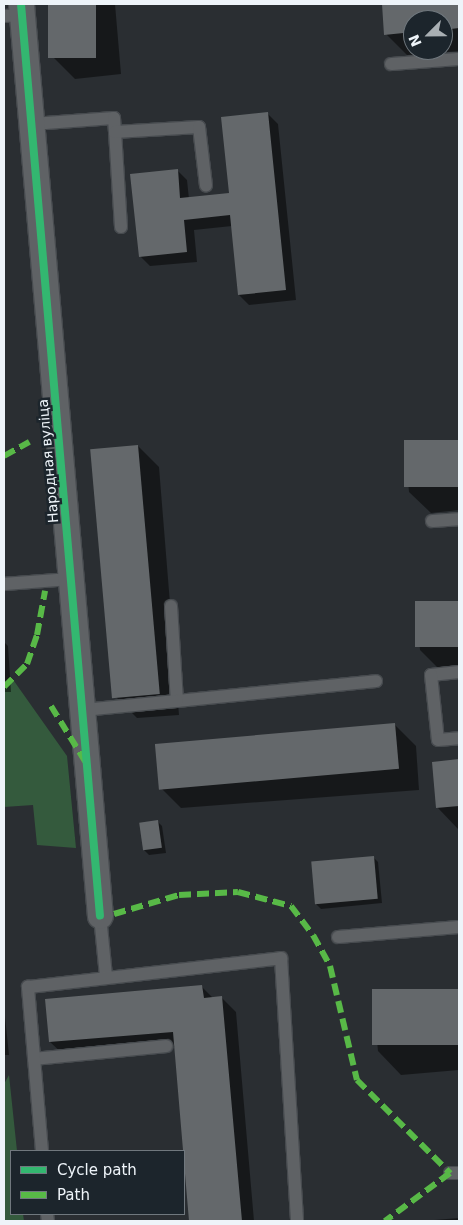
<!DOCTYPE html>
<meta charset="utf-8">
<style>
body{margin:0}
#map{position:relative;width:463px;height:1225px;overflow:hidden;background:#2a2e32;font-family:"DejaVu Sans",sans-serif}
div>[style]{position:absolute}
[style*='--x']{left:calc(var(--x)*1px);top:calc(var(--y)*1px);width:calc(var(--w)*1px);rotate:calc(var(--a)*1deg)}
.green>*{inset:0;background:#345a3d}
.shadow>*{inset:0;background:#0007}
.building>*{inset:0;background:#64686b;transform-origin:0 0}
.roads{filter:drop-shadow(1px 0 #474b4f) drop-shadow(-1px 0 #474b4f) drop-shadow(0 1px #474b4f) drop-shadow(0 -1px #474b4f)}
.lane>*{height:12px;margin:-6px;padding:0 6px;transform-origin:6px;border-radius:6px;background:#5f6265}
.street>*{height:25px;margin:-12.5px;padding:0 12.5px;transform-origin:12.5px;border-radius:12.5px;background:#5f6265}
.quiet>*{height:6px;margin-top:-3px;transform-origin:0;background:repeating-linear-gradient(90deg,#58b947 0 12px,transparent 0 18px)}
.cycleway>*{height:8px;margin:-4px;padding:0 4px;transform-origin:4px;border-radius:4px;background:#33b770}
span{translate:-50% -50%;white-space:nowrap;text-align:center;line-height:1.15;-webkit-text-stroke:5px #1c252c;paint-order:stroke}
.street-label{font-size:14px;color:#eef4f9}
.frame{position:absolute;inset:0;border:5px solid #eef4f9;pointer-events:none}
.legend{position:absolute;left:10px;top:1150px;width:175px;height:65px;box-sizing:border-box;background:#1c252c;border:1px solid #70787e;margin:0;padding:6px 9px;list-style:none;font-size:15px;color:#eef4f9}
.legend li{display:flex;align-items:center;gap:10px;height:25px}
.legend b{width:25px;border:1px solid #70787e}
.north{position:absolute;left:403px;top:10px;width:50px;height:50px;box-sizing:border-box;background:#1c252c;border:1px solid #70787e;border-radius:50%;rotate:247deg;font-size:14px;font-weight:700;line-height:20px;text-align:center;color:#eef4f9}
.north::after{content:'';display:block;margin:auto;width:18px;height:22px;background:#a9afb3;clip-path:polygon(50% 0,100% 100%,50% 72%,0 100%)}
</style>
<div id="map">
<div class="green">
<i style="clip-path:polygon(14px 681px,67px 756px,76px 848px,37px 845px,33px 805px,4px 807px,4px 682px)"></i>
<i style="clip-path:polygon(9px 1075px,17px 1151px,11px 1151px,11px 1214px,23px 1214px,24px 1221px,4px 1221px,4px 1084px)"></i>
</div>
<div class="shadow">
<i style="clip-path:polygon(49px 4px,115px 4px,121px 74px,75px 79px,54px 58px)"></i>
<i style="clip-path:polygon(evenodd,383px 4px,459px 4px,459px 51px,407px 55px,386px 34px,383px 4px,413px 20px,443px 20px,443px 50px,413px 50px,413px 20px)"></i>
<i style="clip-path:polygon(268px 114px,278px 124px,296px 300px,249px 305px,239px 295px,232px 226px,194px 230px,197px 262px,150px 266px,140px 256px,177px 170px,187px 180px,189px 199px,230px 194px)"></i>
<i style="clip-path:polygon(459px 441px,459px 510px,431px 513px,409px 492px,405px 446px)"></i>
<i style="clip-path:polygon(138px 446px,159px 467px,179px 715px,137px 718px,116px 697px)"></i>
<i style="clip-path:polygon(459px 603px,459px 670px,442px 672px,420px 650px,416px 607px)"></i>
<i style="clip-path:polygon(4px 642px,8px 646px,11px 692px,4px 692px)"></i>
<i style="clip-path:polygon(394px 724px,416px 746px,419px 790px,181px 808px,160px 787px)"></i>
<i style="clip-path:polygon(459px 761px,459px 829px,458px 829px,437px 807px,433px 763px)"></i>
<i style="clip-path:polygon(157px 821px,162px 826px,166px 853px,149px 855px,144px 850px)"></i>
<i style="clip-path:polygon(373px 857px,378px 862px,382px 903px,321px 909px,316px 904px)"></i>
<i style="clip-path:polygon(202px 987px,213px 998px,222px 998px,236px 1012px,254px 1221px,190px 1221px,175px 1047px,65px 1056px,50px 1042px)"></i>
<i style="clip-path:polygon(459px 991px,459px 1070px,401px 1075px,378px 1051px,373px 998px)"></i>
<i style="clip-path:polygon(4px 1007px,9px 1055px,4px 1055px)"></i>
<i style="clip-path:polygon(459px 1218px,459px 1221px,422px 1221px)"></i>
</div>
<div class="building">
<i style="left:48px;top:4px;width:48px;height:54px"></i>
<i style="clip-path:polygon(382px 4px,459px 4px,459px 28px,443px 30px,443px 20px,413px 20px,413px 32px,384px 35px)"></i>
<i style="clip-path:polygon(268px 112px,286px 290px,238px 295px,230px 215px,184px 220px,187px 252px,139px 257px,130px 174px,178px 169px,180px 198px,229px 193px,221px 117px)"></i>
<i style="left:459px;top:440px;width:47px;height:55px;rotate:90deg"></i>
<i style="left:138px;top:445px;width:250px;height:48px;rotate:85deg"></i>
<i style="left:459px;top:601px;width:46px;height:44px;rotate:90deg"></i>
<i style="left:395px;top:723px;width:46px;height:241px;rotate:85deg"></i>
<i style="clip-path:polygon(459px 759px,459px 806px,436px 808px,432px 762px)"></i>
<i style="left:158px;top:820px;width:28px;height:19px;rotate:82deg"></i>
<i style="left:374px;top:856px;width:43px;height:63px;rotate:85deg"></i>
<i style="clip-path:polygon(202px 985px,204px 998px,222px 996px,242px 1221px,189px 1221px,173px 1032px,49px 1042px,45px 999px)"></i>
<i style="left:459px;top:989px;width:56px;height:87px;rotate:90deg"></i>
</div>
<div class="roads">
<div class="lane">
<i style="--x:4;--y:16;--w:18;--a:-3"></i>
<i style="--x:391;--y:64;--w:68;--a:-4.2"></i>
<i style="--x:32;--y:124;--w:82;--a:-4.2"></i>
<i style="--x:114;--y:118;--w:14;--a:86"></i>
<i style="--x:121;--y:227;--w:95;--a:-93.6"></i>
<i style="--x:115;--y:132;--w:84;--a:-3.4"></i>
<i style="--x:199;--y:127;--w:59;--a:83.2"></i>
<i style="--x:432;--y:521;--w:27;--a:-4"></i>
<i style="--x:4;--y:584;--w:67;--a:-4.3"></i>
<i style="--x:171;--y:606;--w:95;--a:86.4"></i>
<i style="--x:177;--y:701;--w:200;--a:-5.7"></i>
<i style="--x:459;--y:672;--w:28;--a:174"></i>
<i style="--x:431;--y:675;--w:65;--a:83.9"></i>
<i style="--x:438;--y:740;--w:21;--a:-5"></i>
<i style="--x:83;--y:710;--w:94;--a:-5.5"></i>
<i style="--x:100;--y:916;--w:60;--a:84.3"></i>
<i style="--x:338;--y:937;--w:121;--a:-4.7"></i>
<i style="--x:34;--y:1059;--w:133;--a:-5.6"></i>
<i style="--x:42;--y:1151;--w:165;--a:-94.9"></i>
<i style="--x:28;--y:987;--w:255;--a:-6.5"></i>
<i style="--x:281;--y:958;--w:263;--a:86.5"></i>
<i style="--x:450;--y:1173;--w:9;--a:0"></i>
<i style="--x:47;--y:1214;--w:7;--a:82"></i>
</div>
<div class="street">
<i style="--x:21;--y:4;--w:915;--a:85.05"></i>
</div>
</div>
<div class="quiet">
<i style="--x:4;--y:456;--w:29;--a:-29"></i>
<i style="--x:4;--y:687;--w:33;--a:-45"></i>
<i style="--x:27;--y:664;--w:31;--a:-71"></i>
<i style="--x:37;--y:635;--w:45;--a:-79.7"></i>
<i style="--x:51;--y:706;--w:65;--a:58.3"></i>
<i style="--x:114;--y:914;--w:68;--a:-16.3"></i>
<i style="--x:179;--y:895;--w:59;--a:-2.9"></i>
<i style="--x:238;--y:892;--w:55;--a:14.8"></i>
<i style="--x:291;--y:906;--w:36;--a:53"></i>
<i style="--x:313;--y:935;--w:35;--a:61"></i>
<i style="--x:330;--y:966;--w:117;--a:76.7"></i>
<i style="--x:357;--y:1080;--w:132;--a:45"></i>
<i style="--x:450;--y:1173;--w:81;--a:143.6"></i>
</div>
<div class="cycleway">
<i style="--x:21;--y:4;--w:915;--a:85.05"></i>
</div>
<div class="street-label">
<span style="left:48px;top:461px;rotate:-95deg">Народная вуліца</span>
</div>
<div class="frame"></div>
<ul class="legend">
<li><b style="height:6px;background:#33b770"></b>Cycle path</li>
<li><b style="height:6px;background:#58b947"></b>Path</li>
</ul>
<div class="north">N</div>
</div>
